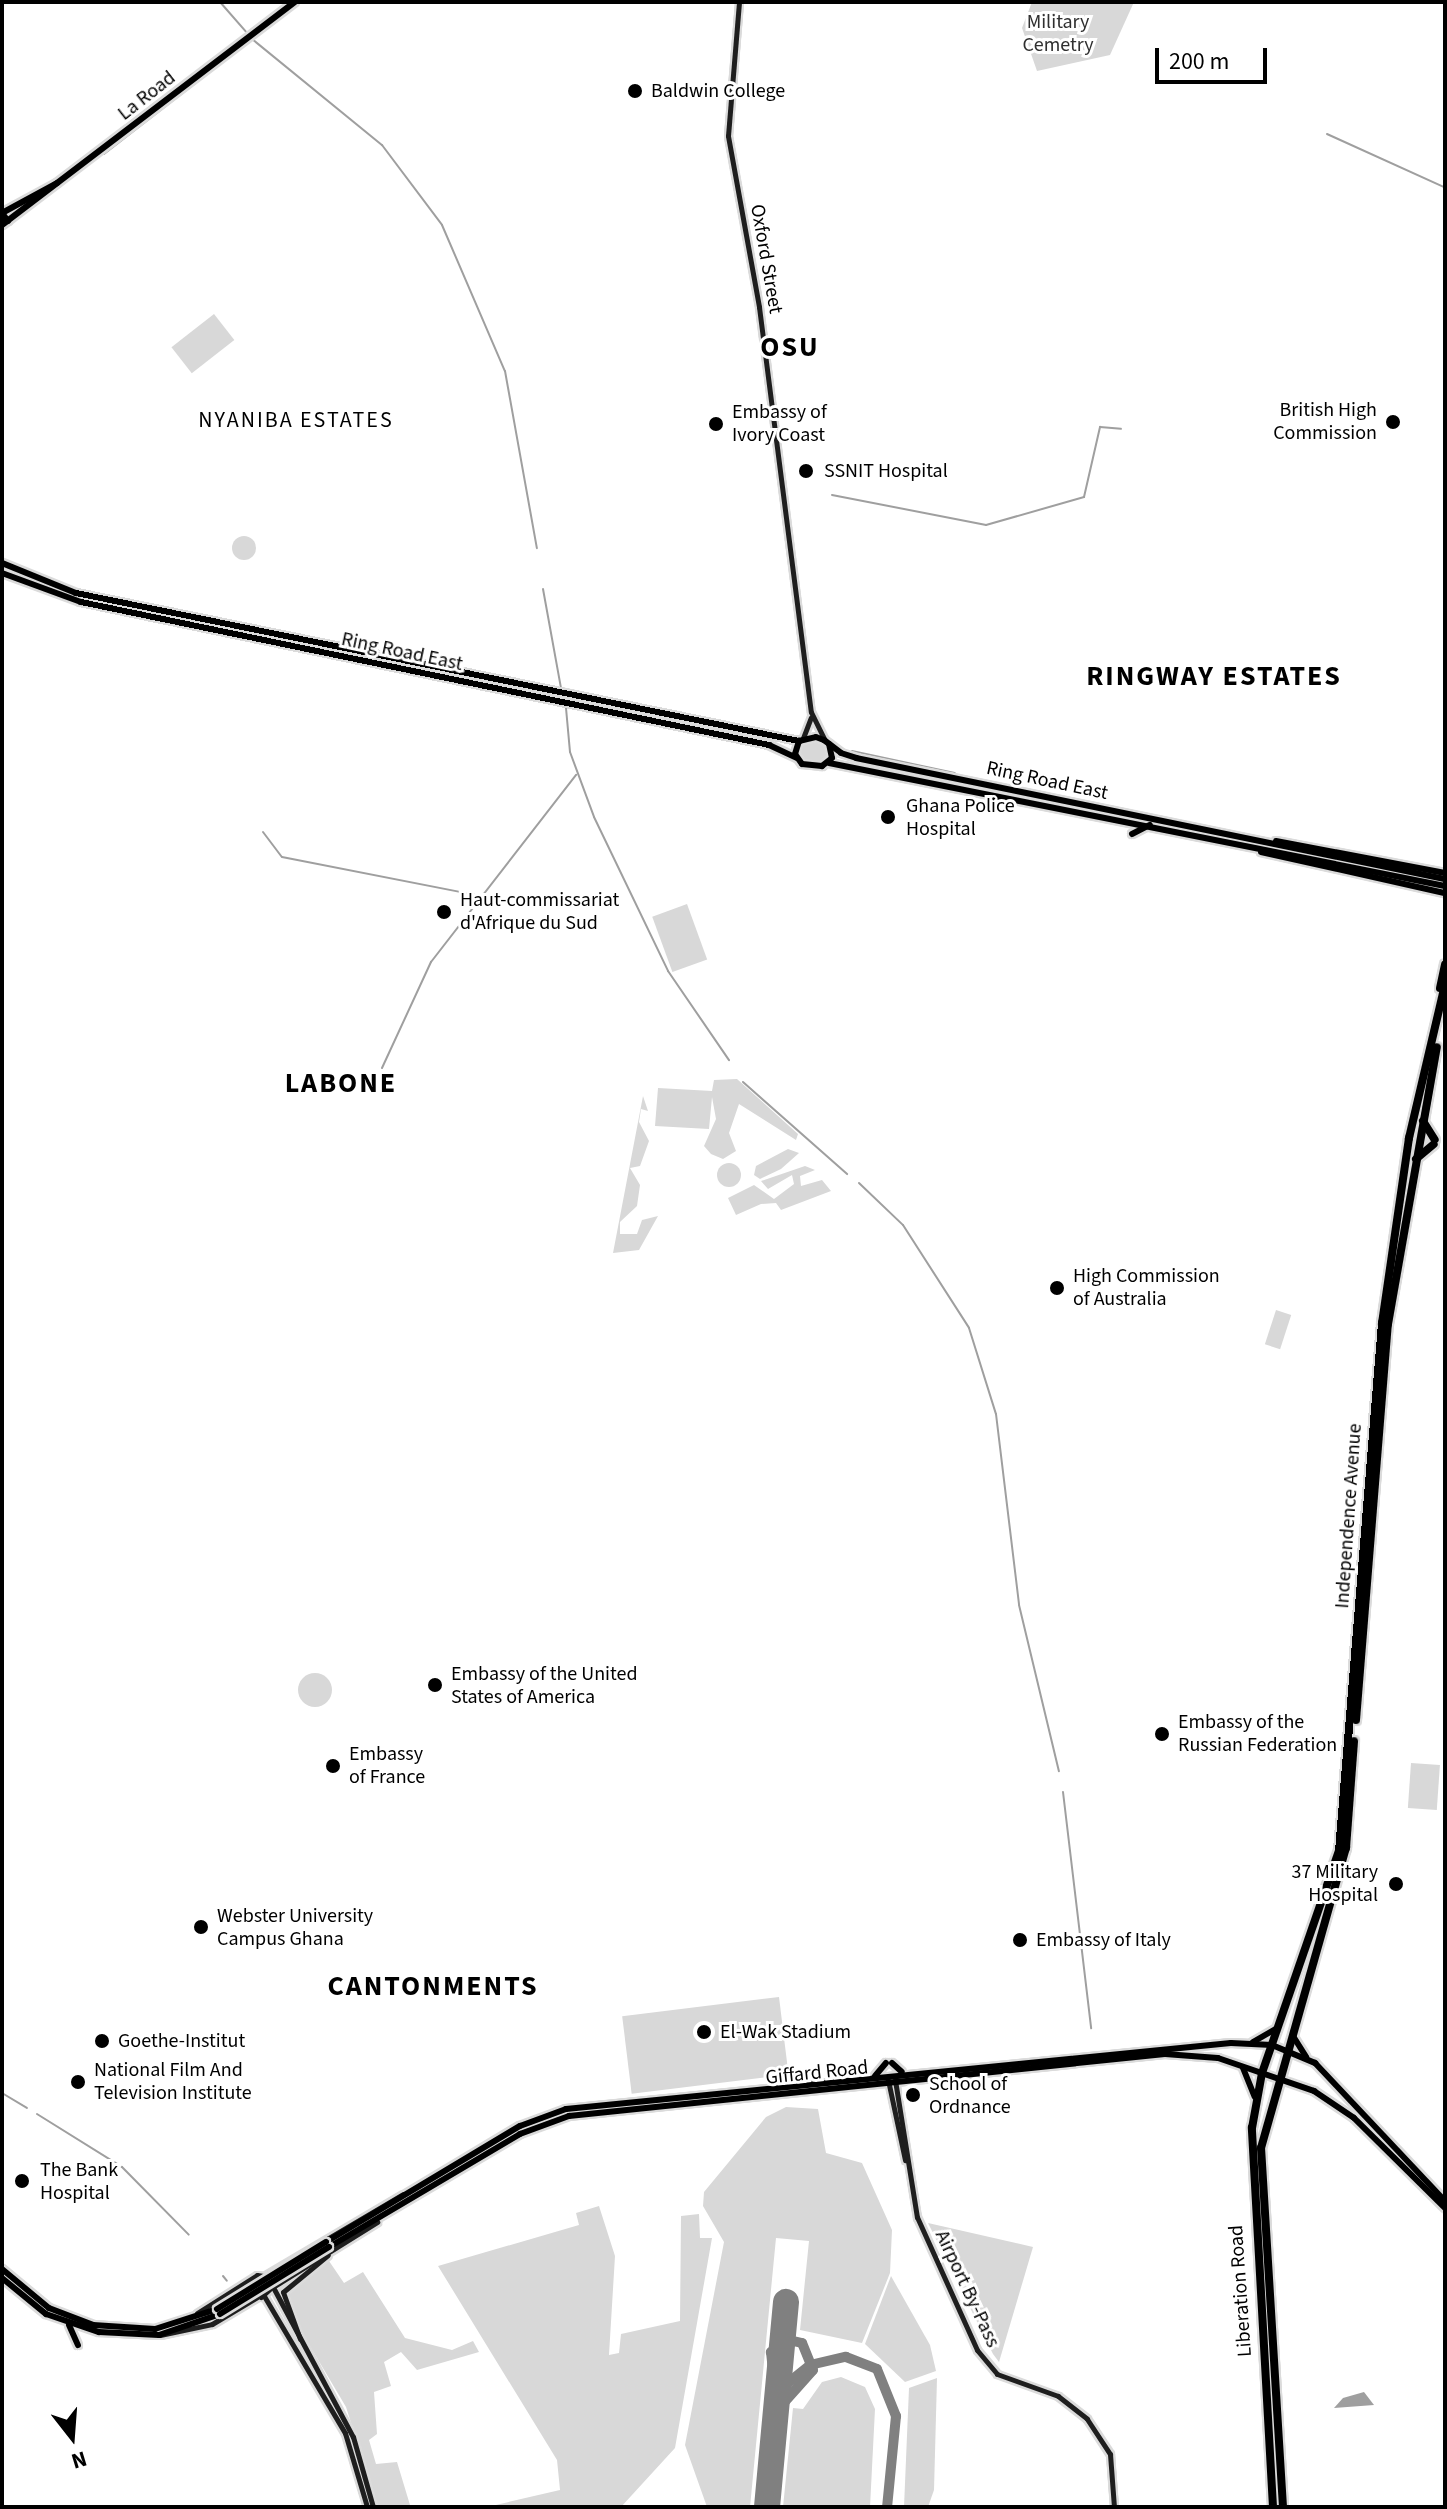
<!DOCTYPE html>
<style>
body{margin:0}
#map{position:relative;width:1447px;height:2509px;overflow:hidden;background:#fff;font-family:"Source Sans 3",sans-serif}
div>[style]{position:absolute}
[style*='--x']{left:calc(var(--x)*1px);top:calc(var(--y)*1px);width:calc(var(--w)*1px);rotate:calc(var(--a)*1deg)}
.green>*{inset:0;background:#d8d8d8;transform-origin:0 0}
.round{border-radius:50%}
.water>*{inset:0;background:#9f9f9f}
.stream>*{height:2px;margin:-1px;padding:0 1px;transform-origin:1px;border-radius:1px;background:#9f9f9f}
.taxiway>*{height:10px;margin:-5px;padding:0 5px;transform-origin:5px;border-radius:5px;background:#808080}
.runway>*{height:26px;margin:-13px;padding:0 13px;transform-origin:13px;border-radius:13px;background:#808080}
.roads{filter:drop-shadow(2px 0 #dbdbdb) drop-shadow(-2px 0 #dbdbdb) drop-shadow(0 2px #dbdbdb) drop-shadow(0 -2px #dbdbdb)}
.secondary>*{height:5px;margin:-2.5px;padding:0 2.5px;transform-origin:2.5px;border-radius:2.5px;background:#1e1e1e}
.primary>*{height:6px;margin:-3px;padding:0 3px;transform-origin:3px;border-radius:3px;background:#000}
.highway>*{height:8px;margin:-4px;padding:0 4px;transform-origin:4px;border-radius:4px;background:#000}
.bridges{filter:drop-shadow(2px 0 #dbdbdb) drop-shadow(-2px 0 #dbdbdb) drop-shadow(0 2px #dbdbdb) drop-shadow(0 -2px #dbdbdb)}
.primary-bridge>*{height:6px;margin:-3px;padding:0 3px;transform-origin:3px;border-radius:3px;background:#000}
.dots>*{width:22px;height:22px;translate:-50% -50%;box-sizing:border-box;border:4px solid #fff;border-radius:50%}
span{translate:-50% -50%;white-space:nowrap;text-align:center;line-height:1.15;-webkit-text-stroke:6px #fff;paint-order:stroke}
.park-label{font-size:20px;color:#2f2f2f}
.poi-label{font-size:20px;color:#000}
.left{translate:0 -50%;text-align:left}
.right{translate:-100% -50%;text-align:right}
.street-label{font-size:20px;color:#000}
.neighbourhood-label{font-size:22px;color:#000;letter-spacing:2px}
.district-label{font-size:28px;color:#000;font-weight:700;letter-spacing:2px}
.frame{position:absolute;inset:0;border:4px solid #000;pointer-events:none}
.north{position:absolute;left:32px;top:2397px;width:80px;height:80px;-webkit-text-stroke:6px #fff;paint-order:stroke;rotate:163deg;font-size:22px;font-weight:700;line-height:32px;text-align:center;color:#000}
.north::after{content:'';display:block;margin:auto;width:28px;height:36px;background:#000;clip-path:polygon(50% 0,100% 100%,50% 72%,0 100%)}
.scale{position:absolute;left:1155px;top:48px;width:112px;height:36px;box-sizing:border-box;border:4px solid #000;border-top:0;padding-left:10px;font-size:24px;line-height:28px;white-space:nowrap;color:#000;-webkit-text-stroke:6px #fff;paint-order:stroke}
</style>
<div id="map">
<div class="green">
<i style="clip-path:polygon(1032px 2px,1134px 2px,1110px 55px,1037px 71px,1022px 28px)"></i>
<i style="left:214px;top:314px;width:33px;height:54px;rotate:52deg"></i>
<i class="round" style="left:232px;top:536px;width:24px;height:24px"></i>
<i class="round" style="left:800px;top:738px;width:28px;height:28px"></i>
<i style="left:687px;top:904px;width:59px;height:37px;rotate:70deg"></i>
<i style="clip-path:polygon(737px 1079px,798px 1134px,796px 1140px,739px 1104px,729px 1133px,736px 1151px,723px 1159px,711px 1154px,704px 1146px,716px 1119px,712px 1097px,709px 1129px,655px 1126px,658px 1088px,712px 1091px,714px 1080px)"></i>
<i style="clip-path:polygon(643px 1096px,648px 1111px,641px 1109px,639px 1122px,649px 1141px,640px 1166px,630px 1168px,640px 1185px,637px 1206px,620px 1222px,620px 1234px,637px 1234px,642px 1220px,658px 1216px,639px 1250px,613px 1253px)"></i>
<i style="clip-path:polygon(788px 1149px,799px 1153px,781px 1169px,760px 1179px,754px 1175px,756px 1166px)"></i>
<i class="round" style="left:717px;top:1163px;width:24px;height:24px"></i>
<i style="clip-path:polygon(805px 1166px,815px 1170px,800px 1176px,801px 1186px,822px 1180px,831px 1191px,781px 1210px,776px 1203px,761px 1204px,736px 1215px,728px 1198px,754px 1185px,774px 1199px,794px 1184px,792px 1175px,768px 1189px,761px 1181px)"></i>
<i style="left:1276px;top:1310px;width:16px;height:36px;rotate:18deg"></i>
<i class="round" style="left:298px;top:1673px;width:34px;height:34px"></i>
<i style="left:1411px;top:1763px;width:29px;height:45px;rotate:4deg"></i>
<i style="left:779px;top:1997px;width:78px;height:158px;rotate:83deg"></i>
<i style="clip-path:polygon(786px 2107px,818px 2109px,826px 2153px,862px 2163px,892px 2230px,890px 2273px,862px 2343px,800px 2330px,809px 2241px,776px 2238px,750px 2507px,707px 2507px,685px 2445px,724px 2242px,703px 2206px,704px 2192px,766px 2117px)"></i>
<i style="clip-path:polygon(599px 2206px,615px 2256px,609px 2355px,619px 2353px,621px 2334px,680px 2321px,681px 2216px,699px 2214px,700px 2238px,712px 2238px,675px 2448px,621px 2507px,487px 2507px,560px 2490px,557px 2460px,438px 2266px,579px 2225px,576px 2213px)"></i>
<i style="clip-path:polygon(928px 2223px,1033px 2247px,999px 2362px,993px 2354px)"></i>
<i style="clip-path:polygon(329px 2261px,344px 2283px,363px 2272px,405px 2338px,452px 2350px,473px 2341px,479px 2352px,417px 2370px,401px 2352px,384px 2362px,391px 2386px,374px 2392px,377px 2434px,369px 2440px,376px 2464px,397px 2462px,410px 2505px,404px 2507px,378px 2507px,346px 2407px,285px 2304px,287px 2289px)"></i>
<i style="clip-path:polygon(891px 2276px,930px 2345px,936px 2371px,905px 2382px,865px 2344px)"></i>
<i style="clip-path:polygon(841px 2377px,865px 2387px,875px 2409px,870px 2507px,783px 2507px,793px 2408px,803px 2409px,822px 2382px)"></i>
<i style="clip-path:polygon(937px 2378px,934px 2490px,928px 2507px,904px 2507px,909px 2388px)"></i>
</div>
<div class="water">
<i style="clip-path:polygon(1364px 2392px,1374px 2405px,1334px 2408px,1343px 2398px)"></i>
</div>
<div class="stream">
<i style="--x:220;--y:2;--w:43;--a:48.8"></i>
<i style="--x:252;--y:39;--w:168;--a:39.2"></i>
<i style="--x:382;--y:145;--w:100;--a:53.1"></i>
<i style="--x:442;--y:225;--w:159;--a:66.7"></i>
<i style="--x:505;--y:371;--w:180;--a:79.8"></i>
<i style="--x:1327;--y:134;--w:128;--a:24.4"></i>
<i style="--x:104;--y:154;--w:186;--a:-37.8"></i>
<i style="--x:832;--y:495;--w:157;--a:11"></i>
<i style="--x:986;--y:525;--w:102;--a:-15.9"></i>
<i style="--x:1084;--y:497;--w:72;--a:-77.1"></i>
<i style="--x:1100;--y:427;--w:21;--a:5"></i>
<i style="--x:543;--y:589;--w:101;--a:79.7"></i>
<i style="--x:561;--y:688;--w:153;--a:12"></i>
<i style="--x:566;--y:708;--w:44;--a:84.8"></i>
<i style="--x:570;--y:752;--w:69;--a:69.7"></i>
<i style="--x:594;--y:817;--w:171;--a:64.3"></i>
<i style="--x:668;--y:971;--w:108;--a:55.6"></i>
<i style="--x:852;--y:751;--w:105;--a:12.1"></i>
<i style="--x:263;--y:832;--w:31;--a:53"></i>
<i style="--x:282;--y:857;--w:202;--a:11.1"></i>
<i style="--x:382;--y:1068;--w:117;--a:-65.2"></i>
<i style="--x:431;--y:962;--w:237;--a:-52.2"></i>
<i style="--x:743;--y:1082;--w:139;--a:41.5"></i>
<i style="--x:859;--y:1183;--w:61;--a:43.7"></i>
<i style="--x:903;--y:1225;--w:122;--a:57.3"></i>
<i style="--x:969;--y:1328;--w:90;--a:72.6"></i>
<i style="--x:996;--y:1414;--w:192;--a:83.1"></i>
<i style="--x:1019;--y:1605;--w:171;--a:76.5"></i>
<i style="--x:1063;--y:1792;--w:238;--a:83.2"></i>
<i style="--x:2;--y:2093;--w:29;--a:31"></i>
<i style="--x:37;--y:2114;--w:100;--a:31.9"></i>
<i style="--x:122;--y:2167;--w:95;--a:45.4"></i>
<i style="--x:223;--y:2276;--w:6;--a:51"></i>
</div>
<div class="taxiway">
<i style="--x:775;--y:2413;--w:33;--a:-67"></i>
<i style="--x:788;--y:2383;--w:28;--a:-39"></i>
<i style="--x:810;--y:2365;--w:37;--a:-13"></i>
<i style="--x:846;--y:2357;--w:33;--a:21"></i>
<i style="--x:877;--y:2369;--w:51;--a:68"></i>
<i style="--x:896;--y:2416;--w:91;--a:95.6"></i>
<i style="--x:773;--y:2438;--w:33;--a:-76"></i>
<i style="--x:781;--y:2406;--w:48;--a:-48.4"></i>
<i style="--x:813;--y:2370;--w:29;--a:-112"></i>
<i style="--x:802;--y:2343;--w:13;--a:-167"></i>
<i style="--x:789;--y:2340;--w:22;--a:146"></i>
<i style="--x:771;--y:2352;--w:47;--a:83.9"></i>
</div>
<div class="runway">
<i style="--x:767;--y:2507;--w:206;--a:-84.7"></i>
</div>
<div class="roads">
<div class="secondary">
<i style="--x:739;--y:2;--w:134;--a:94.7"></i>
<i style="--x:728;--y:136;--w:174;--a:79.7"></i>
<i style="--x:759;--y:307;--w:408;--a:82.7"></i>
<i style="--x:811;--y:712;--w:30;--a:64"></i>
<i style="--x:803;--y:738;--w:22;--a:-69"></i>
<i style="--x:888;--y:2080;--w:82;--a:78"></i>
<i style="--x:895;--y:2080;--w:139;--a:80.9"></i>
<i style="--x:917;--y:2217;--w:146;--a:65.7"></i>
<i style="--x:977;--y:2350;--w:31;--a:50"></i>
<i style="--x:997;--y:2374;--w:65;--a:19.8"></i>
<i style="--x:1058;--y:2396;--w:37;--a:38"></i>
<i style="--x:1087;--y:2419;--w:42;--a:56.7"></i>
<i style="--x:1110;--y:2454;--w:53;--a:85.7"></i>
<i style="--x:266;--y:2275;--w:159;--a:-30.6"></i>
<i style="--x:250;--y:2285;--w:16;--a:47"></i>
<i style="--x:261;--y:2297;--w:16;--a:-43"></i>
<i style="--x:264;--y:2296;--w:159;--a:59.4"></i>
<i style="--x:345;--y:2433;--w:77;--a:73.4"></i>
<i style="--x:197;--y:2313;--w:71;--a:-32.3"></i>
<i style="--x:257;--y:2275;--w:13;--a:9"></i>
<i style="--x:160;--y:2335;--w:53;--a:-11.9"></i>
<i style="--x:212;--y:2324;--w:55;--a:-30.8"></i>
<i style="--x:300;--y:2339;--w:50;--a:-109.9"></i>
<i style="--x:283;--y:2292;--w:58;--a:-39.4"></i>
<i style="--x:373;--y:2507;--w:73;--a:-105.9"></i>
<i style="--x:353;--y:2437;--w:170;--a:-118.1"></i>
<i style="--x:273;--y:2287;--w:123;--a:-32"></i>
</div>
<div class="primary">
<i style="--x:8;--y:221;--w:10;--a:-127"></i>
<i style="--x:2;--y:213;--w:63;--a:-28.6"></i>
<i style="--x:2;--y:225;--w:368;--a:-37.3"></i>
<i style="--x:2;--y:563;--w:80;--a:22.1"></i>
<i style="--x:76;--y:593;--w:738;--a:11.57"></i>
<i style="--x:2;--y:573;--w:84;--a:20.2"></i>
<i style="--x:81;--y:602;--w:703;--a:11.74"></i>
<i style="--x:769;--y:745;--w:31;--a:25"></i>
<i style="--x:829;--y:744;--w:14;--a:78"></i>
<i style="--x:832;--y:758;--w:13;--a:141"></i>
<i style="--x:822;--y:766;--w:20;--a:-174"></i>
<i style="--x:802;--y:764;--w:12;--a:-125"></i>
<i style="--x:795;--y:754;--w:14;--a:-73"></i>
<i style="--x:799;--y:741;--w:17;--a:-13"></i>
<i style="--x:816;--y:737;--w:9;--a:21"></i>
<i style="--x:824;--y:740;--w:21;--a:37"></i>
<i style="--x:841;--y:753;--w:16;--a:18"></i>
<i style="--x:856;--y:758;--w:601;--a:11.61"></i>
<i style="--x:829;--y:763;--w:628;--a:11.29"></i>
<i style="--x:1132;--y:834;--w:20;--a:-27"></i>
<i style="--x:1276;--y:841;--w:172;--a:10.7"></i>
<i style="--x:1261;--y:852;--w:189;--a:12.6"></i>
<i style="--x:1293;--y:2036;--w:25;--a:58"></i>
<i style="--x:1253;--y:2042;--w:28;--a:-30"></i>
<i style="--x:892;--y:2063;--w:13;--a:42"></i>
<i style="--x:1243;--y:2068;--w:31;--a:68"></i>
<i style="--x:875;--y:2076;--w:17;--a:-50"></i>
<i style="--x:326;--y:2242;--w:226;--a:-30.9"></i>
<i style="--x:520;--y:2126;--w:49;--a:-20.3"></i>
<i style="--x:566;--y:2109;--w:668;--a:-5.67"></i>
<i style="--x:1231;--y:2043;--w:41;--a:2.8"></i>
<i style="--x:1272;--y:2045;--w:47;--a:22.7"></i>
<i style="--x:1315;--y:2063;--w:190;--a:46.7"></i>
<i style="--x:329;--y:2247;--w:222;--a:-30.6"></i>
<i style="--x:520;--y:2134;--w:52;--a:-20.2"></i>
<i style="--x:569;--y:2116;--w:599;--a:-5.94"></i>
<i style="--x:1165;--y:2054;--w:53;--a:4.3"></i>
<i style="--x:1218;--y:2058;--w:102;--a:19"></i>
<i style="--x:1314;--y:2091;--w:48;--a:34"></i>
<i style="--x:1354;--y:2118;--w:128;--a:44.7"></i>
<i style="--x:2;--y:2269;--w:61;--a:39.7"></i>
<i style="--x:49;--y:2308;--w:47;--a:21.1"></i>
<i style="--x:93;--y:2325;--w:62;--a:3.7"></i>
<i style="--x:155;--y:2329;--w:65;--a:-17.9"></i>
<i style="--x:2;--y:2278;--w:57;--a:39.3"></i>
<i style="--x:46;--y:2314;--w:56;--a:18.8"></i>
<i style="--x:99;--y:2332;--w:60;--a:2.9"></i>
<i style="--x:159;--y:2335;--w:65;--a:-19"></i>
<i style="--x:69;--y:2325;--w:22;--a:66"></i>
</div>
<div class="highway">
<i style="--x:1440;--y:988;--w:24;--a:-78"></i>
<i style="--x:1423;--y:1121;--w:22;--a:58"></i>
<i style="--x:1416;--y:1159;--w:23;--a:-40"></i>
<i style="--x:1356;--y:1720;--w:397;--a:-85.4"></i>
<i style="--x:1388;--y:1324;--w:281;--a:-80"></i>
<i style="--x:1273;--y:2507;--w:380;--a:-93.2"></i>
<i style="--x:1252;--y:2128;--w:56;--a:-79.7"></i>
<i style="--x:1262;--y:2073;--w:235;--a:-70.9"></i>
<i style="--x:1339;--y:1851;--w:530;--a:-85.34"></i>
<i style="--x:1382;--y:1323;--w:187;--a:-81.7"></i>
<i style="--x:1409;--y:1138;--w:157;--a:-76.8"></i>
<i style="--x:1283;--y:2507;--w:360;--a:-93.5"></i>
<i style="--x:1261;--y:2148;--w:312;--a:-74.2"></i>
<i style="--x:1346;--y:1848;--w:107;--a:-85.7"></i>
</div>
</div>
<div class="bridges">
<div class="primary-bridge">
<i style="--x:217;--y:2309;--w:128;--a:-31.6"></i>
<i style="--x:220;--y:2314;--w:128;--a:-31.6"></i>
</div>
</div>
<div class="dots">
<i style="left:635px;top:91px;background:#000"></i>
<i style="left:1393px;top:422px;background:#000"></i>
<i style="left:716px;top:424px;background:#000"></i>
<i style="left:806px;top:471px;background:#000"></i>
<i style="left:888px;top:817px;background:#000"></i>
<i style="left:444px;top:912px;background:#000"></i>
<i style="left:1057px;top:1288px;background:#000"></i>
<i style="left:435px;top:1685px;background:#000"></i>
<i style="left:1162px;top:1734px;background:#000"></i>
<i style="left:333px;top:1766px;background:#000"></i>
<i style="left:1396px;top:1884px;background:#000"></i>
<i style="left:201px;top:1927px;background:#000"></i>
<i style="left:1020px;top:1940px;background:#000"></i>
<i style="left:704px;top:2032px;background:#000"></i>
<i style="left:102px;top:2041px;background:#000"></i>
<i style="left:78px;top:2082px;background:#000"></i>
<i style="left:913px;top:2095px;background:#000"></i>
<i style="left:22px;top:2181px;background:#000"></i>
</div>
<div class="park-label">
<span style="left:1058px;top:34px">Military<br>Cemetry</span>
</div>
<div class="poi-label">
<span class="left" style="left:651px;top:91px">Baldwin College</span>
<span class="right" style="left:1377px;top:422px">British High<br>Commission</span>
<span class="left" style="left:732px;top:424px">Embassy of<br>Ivory Coast</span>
<span class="left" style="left:824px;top:471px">SSNIT Hospital</span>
<span class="left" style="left:906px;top:818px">Ghana Police<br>Hospital</span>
<span class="left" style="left:460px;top:912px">Haut-commissariat<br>d'Afrique du Sud</span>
<span class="left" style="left:1073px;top:1288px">High Commission<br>of Australia</span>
<span class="left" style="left:451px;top:1686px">Embassy of the United<br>States of America</span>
<span class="left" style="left:1178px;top:1734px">Embassy of the<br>Russian Federation</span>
<span class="left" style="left:349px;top:1766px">Embassy<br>of France</span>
<span class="right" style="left:1378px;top:1884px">37 Military<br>Hospital</span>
<span class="left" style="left:217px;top:1928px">Webster University<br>Campus Ghana</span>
<span class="left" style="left:1036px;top:1940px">Embassy of Italy</span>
<span class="left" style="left:720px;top:2032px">El-Wak Stadium</span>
<span class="left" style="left:118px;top:2041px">Goethe-Institut</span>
<span class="left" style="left:94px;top:2082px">National Film And<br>Television Institute</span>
<span class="left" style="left:929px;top:2096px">School of<br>Ordnance</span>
<span class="left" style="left:40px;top:2182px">The Bank<br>Hospital</span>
</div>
<div class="street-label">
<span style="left:147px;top:96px;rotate:-38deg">La Road</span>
<span style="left:766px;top:259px;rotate:80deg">Oxford Street</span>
<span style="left:402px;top:652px;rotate:12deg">Ring Road East</span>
<span style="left:1047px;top:781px;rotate:12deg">Ring Road East</span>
<span style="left:1349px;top:1516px;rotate:-86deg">Independence Avenue</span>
<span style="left:817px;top:2073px;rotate:-6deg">Giffard Road</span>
<span style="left:967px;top:2289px;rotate:65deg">Airport By-Pass</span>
<span style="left:1241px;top:2291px;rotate:-94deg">Liberation Road</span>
</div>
<div class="neighbourhood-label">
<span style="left:296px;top:421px">NYANIBA ESTATES</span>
</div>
<div class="district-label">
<span style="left:790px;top:347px">OSU</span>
<span style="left:1214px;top:676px">RINGWAY ESTATES</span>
<span style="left:341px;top:1083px">LABONE</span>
<span style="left:433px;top:1986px">CANTONMENTS</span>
</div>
<div class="frame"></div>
<div class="north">N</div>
<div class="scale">200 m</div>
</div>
